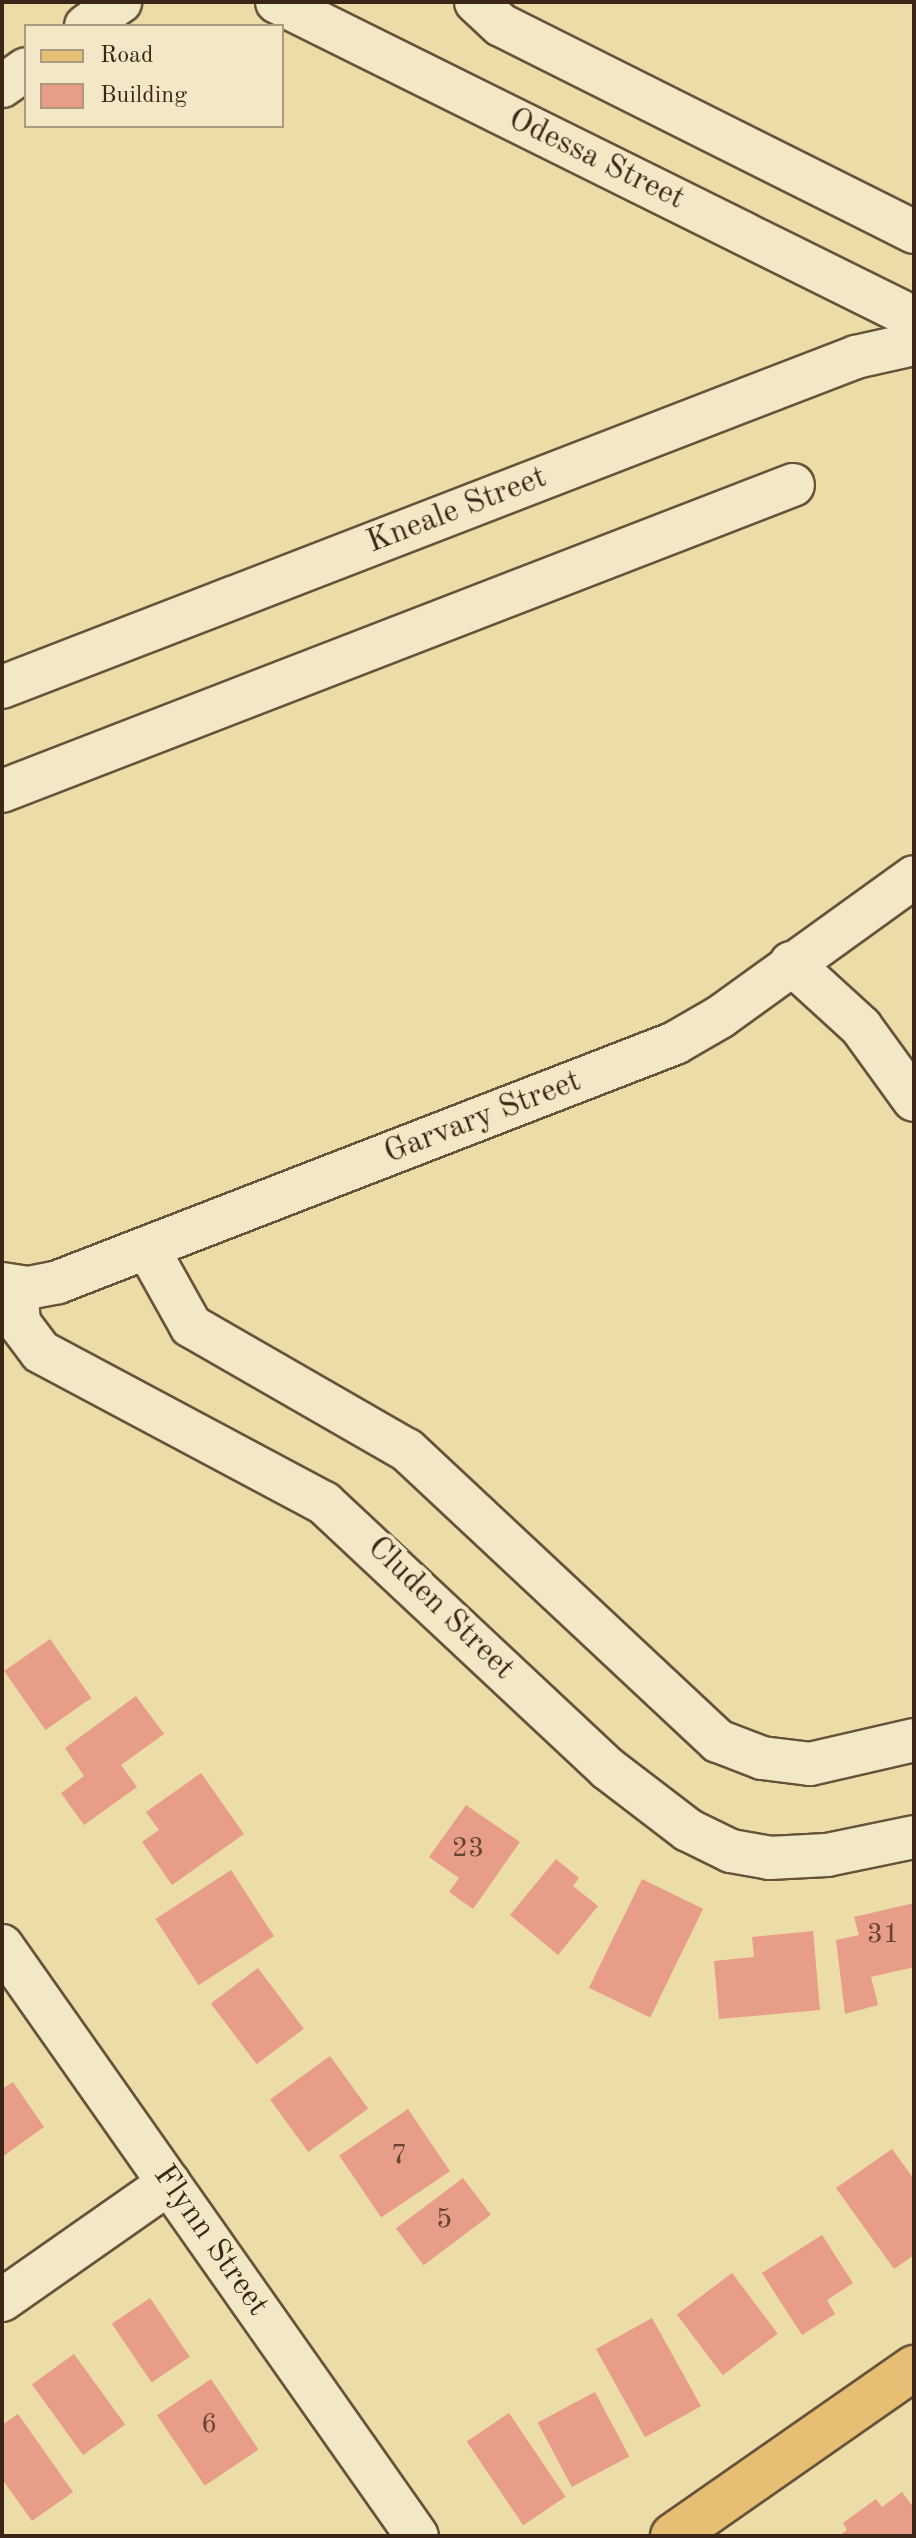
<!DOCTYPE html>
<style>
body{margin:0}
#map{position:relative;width:916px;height:2538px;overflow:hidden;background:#ecdca8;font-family:"Old Standard TT",serif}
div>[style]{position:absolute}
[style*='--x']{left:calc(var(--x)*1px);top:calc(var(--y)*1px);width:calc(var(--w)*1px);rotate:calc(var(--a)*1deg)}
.building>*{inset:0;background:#e79d87;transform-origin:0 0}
.roads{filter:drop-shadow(2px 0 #67533a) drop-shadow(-2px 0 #67533a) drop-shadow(0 2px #67533a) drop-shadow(0 -2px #67533a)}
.minor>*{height:42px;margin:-21px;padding:0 21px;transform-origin:21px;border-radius:21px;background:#f3e8c6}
.major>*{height:44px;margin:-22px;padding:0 22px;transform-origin:22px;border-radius:22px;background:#e6be74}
span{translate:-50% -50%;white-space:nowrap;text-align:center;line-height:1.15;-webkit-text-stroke:8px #f3e8c6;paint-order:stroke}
.number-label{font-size:28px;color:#664332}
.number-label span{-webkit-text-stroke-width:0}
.street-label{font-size:32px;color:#3b2516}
.frame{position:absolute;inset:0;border:4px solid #3b2516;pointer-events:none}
.legend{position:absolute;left:24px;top:24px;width:260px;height:104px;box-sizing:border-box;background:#f3e8c6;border:2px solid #a99a80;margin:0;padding:10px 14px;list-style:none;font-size:24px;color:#3b2516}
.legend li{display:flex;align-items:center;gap:16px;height:40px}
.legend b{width:40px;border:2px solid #a99a80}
</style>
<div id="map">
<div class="building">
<i style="left:50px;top:1639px;width:72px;height:56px;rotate:55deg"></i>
<i style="clip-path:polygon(136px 1696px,164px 1734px,121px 1765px,137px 1787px,84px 1825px,61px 1793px,84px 1776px,65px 1748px)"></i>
<i style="clip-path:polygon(201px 1773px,244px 1834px,172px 1885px,142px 1842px,159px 1830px,146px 1812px)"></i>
<i style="clip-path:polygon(466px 1805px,520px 1842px,473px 1909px,449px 1892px,459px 1878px,429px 1857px)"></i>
<i style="clip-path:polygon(556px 1859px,579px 1878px,573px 1886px,598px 1906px,558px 1955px,510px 1915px)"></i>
<i style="left:231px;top:1870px;width:79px;height:90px;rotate:57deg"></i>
<i style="left:642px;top:1879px;width:68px;height:121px;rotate:26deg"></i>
<i style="clip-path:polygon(914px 1903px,914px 1967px,871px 1977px,878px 2005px,845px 2014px,836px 1940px,859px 1935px,854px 1917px)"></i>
<i style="clip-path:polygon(813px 1931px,820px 2010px,719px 2019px,714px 1961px,754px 1957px,752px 1937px)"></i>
<i style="left:258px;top:1968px;width:76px;height:59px;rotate:53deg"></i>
<i style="left:330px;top:2056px;width:65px;height:74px;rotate:54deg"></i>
<i style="clip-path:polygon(13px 2082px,44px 2127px,2px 2157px,2px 2089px)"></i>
<i style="left:408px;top:2109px;width:75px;height:83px;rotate:56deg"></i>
<i style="clip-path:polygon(892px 2149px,914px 2179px,914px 2255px,894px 2269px,836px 2188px)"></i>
<i style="left:463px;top:2178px;width:46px;height:84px;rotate:53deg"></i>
<i style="clip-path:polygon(822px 2235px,853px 2283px,827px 2300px,835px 2314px,802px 2335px,762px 2273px)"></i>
<i style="left:732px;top:2273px;width:76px;height:69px;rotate:53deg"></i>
<i style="left:150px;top:2298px;width:71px;height:46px;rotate:56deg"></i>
<i style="left:652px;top:2318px;width:101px;height:64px;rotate:61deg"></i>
<i style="left:74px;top:2354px;width:87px;height:52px;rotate:54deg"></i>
<i style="left:211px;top:2379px;width:85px;height:65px;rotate:56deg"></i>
<i style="left:595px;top:2392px;width:73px;height:65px;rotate:62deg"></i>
<i style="left:509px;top:2413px;width:101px;height:51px;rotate:56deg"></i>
<i style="clip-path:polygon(18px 2414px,73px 2492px,32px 2521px,2px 2479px,2px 2425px)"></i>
<i style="clip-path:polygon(902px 2492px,914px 2508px,914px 2536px,839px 2536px,847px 2530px,843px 2523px,876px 2499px,882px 2507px)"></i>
</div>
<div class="roads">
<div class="minor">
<i style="--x:277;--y:2;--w:711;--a:26.38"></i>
<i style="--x:476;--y:2;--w:34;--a:43"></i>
<i style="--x:501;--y:25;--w:462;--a:26.6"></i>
<i style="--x:86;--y:26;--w:42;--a:-35.2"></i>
<i style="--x:2;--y:86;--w:29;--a:-35"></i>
<i style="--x:2;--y:687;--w:916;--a:-21.13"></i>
<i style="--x:856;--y:357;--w:59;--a:-12.6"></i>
<i style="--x:2;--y:791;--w:848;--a:-21.15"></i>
<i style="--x:791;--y:963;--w:95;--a:42.4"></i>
<i style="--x:861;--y:1027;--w:90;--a:54"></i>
<i style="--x:148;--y:1249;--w:88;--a:60.8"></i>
<i style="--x:191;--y:1326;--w:249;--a:29.9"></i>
<i style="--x:407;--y:1450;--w:426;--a:43.1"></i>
<i style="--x:718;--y:1741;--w:47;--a:21.1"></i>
<i style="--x:762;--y:1758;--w:48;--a:7.1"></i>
<i style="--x:810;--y:1764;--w:107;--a:-13"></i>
<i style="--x:2;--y:1284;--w:26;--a:9"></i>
<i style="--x:28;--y:1288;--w:31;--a:-11"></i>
<i style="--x:58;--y:1282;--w:662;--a:-21.17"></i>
<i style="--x:675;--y:1043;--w:52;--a:-30"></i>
<i style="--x:720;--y:1017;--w:239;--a:-35.8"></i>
<i style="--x:16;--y:1288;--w:35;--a:85"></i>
<i style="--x:19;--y:1323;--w:36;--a:53"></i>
<i style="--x:41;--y:1352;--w:321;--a:28.1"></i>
<i style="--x:324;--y:1503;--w:388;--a:43.1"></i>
<i style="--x:607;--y:1768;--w:102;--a:37.4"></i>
<i style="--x:688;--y:1830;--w:48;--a:26"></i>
<i style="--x:731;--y:1851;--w:39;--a:10"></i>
<i style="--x:769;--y:1858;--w:58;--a:-3"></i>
<i style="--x:827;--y:1855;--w:89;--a:-11.7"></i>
<i style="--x:2;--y:1946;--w:721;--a:54.88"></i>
<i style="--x:2;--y:2300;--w:204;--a:-35"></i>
</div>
<div class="major">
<i style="--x:673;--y:2536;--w:294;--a:-34.9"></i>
</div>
</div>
<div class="number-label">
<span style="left:468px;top:1849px">23</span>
<span style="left:883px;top:1935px">31</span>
<span style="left:399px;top:2156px">7</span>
<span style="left:444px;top:2220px">5</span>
<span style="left:209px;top:2425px">6</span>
</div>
<div class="street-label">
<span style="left:596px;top:160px;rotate:26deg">Odessa Street</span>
<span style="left:457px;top:511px;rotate:-21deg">Kneale Street</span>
<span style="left:483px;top:1118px;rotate:-21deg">Garvary Street</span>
<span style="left:440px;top:1609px;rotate:44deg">Cluden Street</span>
<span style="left:210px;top:2241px;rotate:55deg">Flynn Street</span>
</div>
<div class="frame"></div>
<ul class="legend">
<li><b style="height:10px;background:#e6be74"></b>Road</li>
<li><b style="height:22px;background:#e79d87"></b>Building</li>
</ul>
</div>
